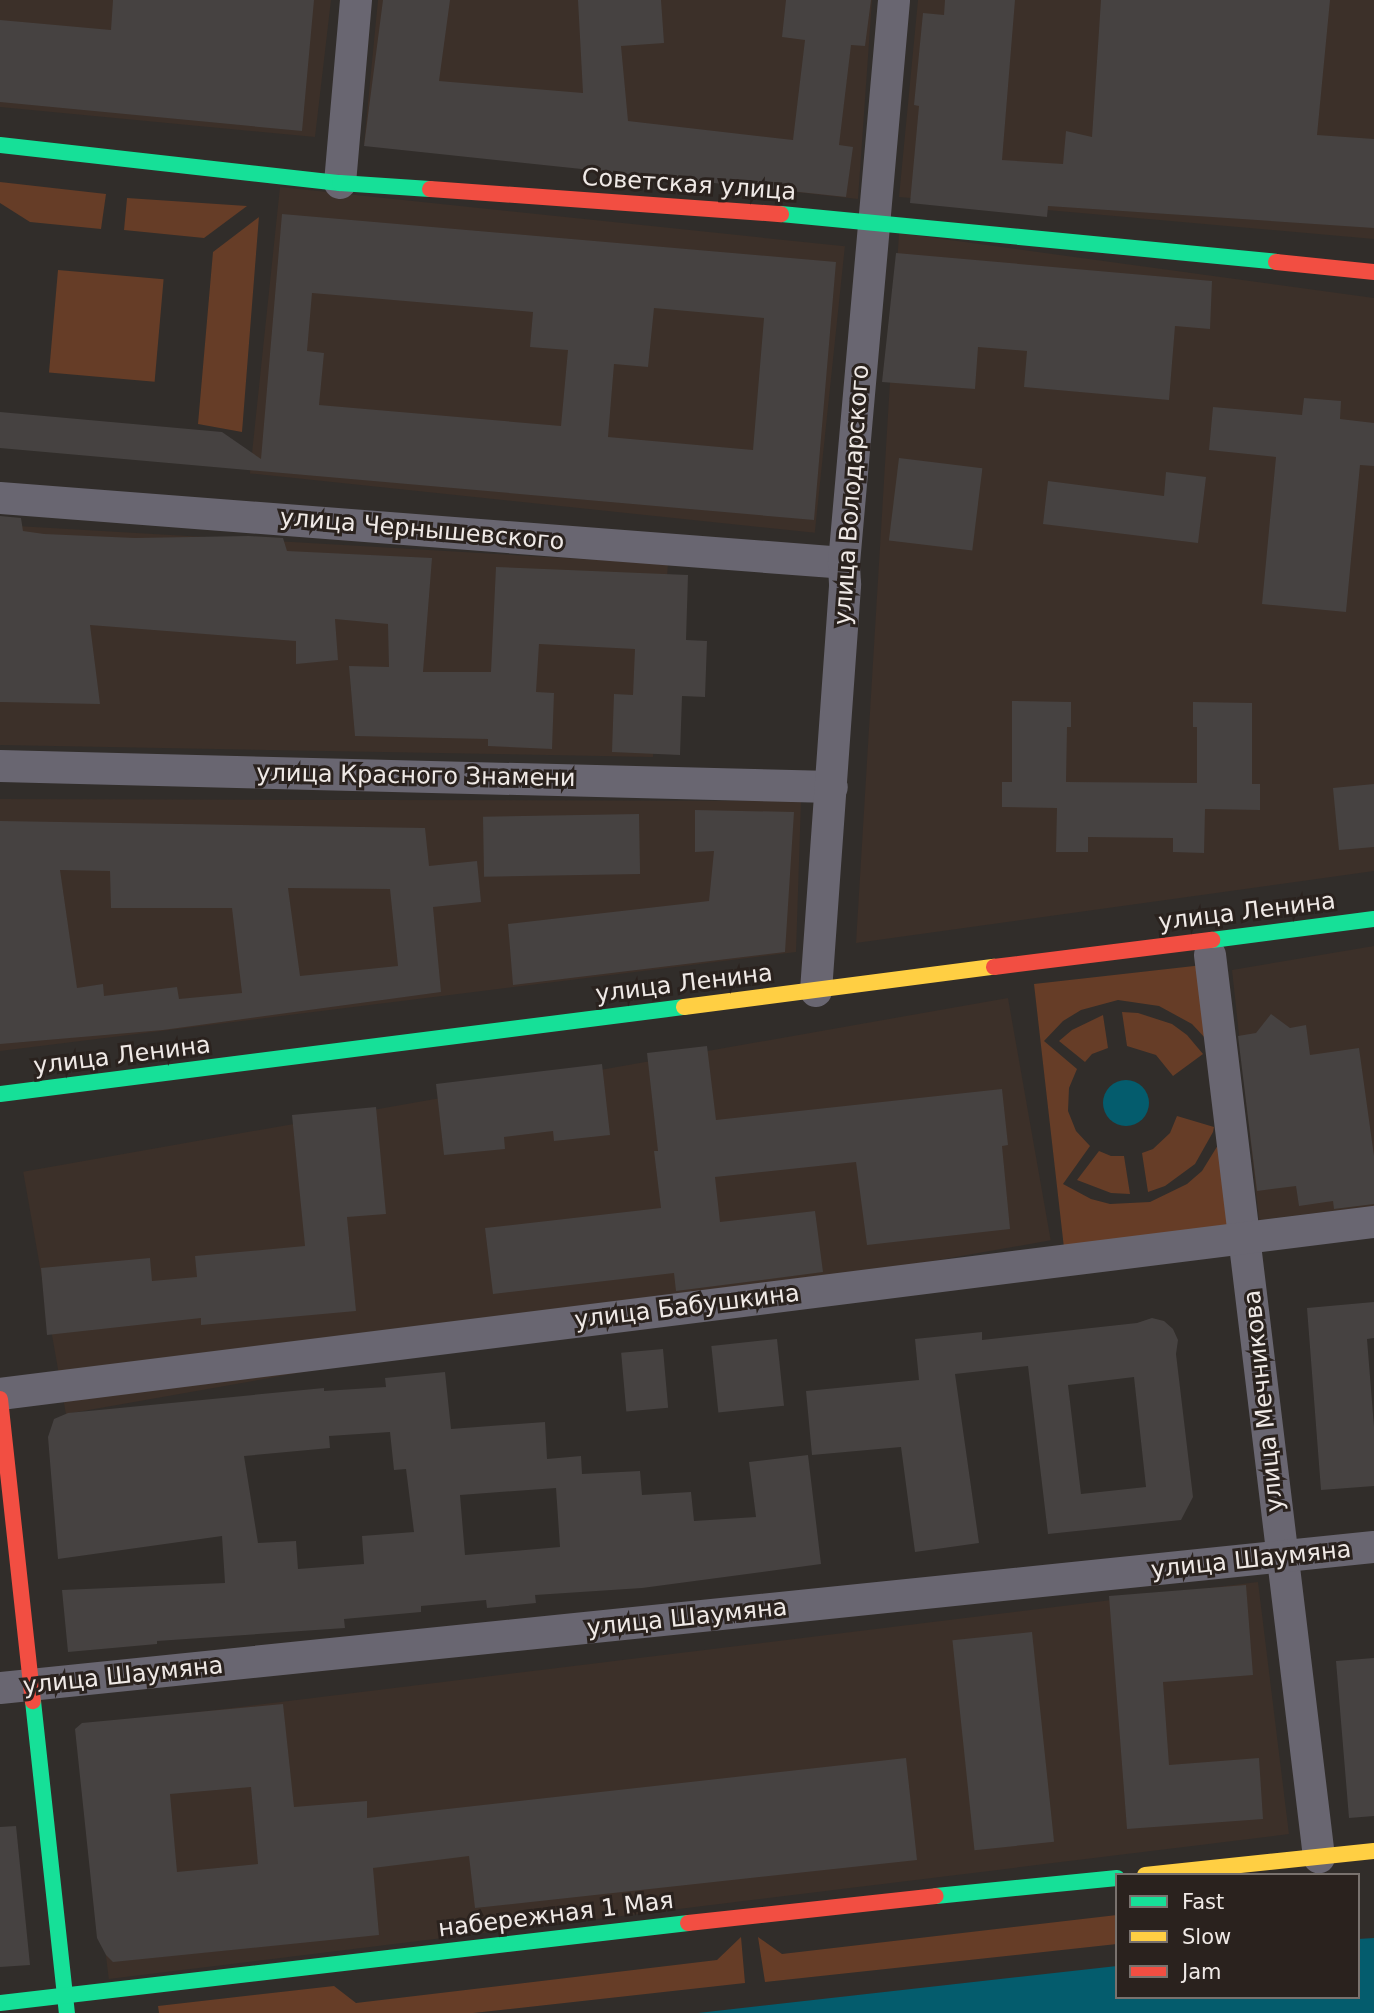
<!DOCTYPE html>
<meta charset="utf-8">
<style>
body{margin:0}
#map{position:relative;width:1374px;height:2013px;overflow:hidden;background:#312d2a;font-family:"DejaVu Sans",sans-serif}
div>[style]{position:absolute}
[style*='--x']{left:calc(var(--x)*1px);top:calc(var(--y)*1px);width:calc(var(--w)*1px);rotate:calc(var(--a)*1deg)}
.built>*{inset:0;background:#3c3029;transform-origin:0 0}
.green>*{inset:0;background:#663d27;transform-origin:0 0}
.water>*{inset:0;background:#045c6d}
.round{border-radius:50%}
.building>*{inset:0;background:#464241;transform-origin:0 0}
.street>*{height:32px;margin:-16px;padding:0 16px;transform-origin:16px;border-radius:16px;background:#696671}
.fast>*{height:16px;margin:-8px;padding:0 8px;transform-origin:8px;border-radius:8px;background:#16e098}
.slow>*{height:16px;margin:-8px;padding:0 8px;transform-origin:8px;border-radius:8px;background:#ffcf43}
.jam>*{height:16px;margin:-8px;padding:0 8px;transform-origin:8px;border-radius:8px;background:#f24e42}
span{translate:-50% -50%;white-space:nowrap;text-align:center;line-height:1.15;-webkit-text-stroke:6px #2a221e;paint-order:stroke}
.street-label{font-size:24px;color:#efe9e6}
.legend{position:absolute;left:1115px;top:1873px;width:245px;height:126px;box-sizing:border-box;background:#2a221e;border:2px solid #79726e;margin:0;padding:9px 12px;list-style:none;font-size:21px;color:#efe9e6}
.legend li{display:flex;align-items:center;gap:14px;height:35px}
.legend b{width:35px;border:2px solid #79726e}
</style>
<div id="map">
<div class="built">
<i style="clip-path:polygon(0 0,331px 0,315px 137px,0 107px)"></i>
<i style="clip-path:polygon(378px 0,872px 0,858px 199px,364px 144px)"></i>
<i style="clip-path:polygon(918px 0,1374px 0,1374px 239px,899px 197px)"></i>
<i style="left:280px;top:187px;width:568px;height:288px;rotate:6deg"></i>
<i style="clip-path:polygon(899px 233px,1374px 298px,1374px 871px,856px 943px)"></i>
<i style="clip-path:polygon(0 525px,668px 564px,653px 757px,0 745px)"></i>
<i style="clip-path:polygon(0 799px,801px 801px,796px 952px,0 1051px)"></i>
<i style="clip-path:polygon(1374px 946px,1374px 1206px,1259px 1220px,1232px 970px)"></i>
<i style="left:1008px;top:998px;width:246px;height:1000px;rotate:80deg"></i>
<i style="left:1258px;top:1582px;width:254px;height:1189px;rotate:83deg"></i>
</div>
<div class="green">
<i style="clip-path:polygon(0 182px,106px 194px,101px 229px,30px 222px,0 203px)"></i>
<i style="clip-path:polygon(127px 198px,247px 206px,204px 238px,124px 230px)"></i>
<i style="clip-path:polygon(259px 217px,259px 216px,242px 432px,198px 424px,213px 252px)"></i>
<i style="left:58px;top:270px;width:106px;height:103px;rotate:5deg"></i>
<i style="clip-path:polygon(1203px 965px,1206px 1039px,1192px 1024px,1159px 1006px,1118px 1000px,1081px 1010px,1063px 1021px,1044px 1041px,1077px 1069px,1069px 1088px,1068px 1111px,1076px 1131px,1090px 1146px,1063px 1184px,1091px 1199px,1110px 1204px,1150px 1202px,1187px 1184px,1202px 1171px,1218px 1145px,1237px 1230px,1064px 1248px,1034px 984px)"></i>
<i style="clip-path:polygon(1122px 1012px,1138px 1013px,1172px 1024px,1187px 1035px,1203px 1054px,1173px 1076px,1156px 1055px,1127px 1046px)"></i>
<i style="clip-path:polygon(1103px 1015px,1108px 1048px,1092px 1054px,1085px 1062px,1059px 1041px,1072px 1030px)"></i>
<i style="clip-path:polygon(1177px 1116px,1214px 1127px,1213px 1132px,1195px 1164px,1165px 1186px,1148px 1192px,1142px 1153px,1153px 1149px,1170px 1133px)"></i>
<i style="clip-path:polygon(1099px 1151px,1111px 1156px,1124px 1156px,1130px 1194px,1111px 1193px,1077px 1180px)"></i>
<i style="clip-path:polygon(1117px 1915px,1117px 1944px,765px 1982px,758px 1937px,782px 1954px)"></i>
<i style="clip-path:polygon(741px 1937px,745px 1983px,473px 2013px,159px 2013px,158px 2006px,334px 1986px,356px 2003px,717px 1960px)"></i>
</div>
<div class="water">
<i class="round" style="left:1103px;top:1080px;width:46px;height:46px"></i>
<i style="clip-path:polygon(1374px 1938px,1374px 2013px,698px 2013px,1117px 1966px,1117px 1997px,1358px 1997px,1358px 1939px)"></i>
</div>
<div class="building">
<i style="clip-path:polygon(113px 0,314px 0,302px 131px,0 102px,0 20px,111px 30px)"></i>
<i style="clip-path:polygon(383px 0,450px 0,439px 81px,583px 93px,578px 0,661px 0,664px 43px,621px 46px,628px 121px,793px 140px,805px 40px,782px 37px,786px 0,871px 0,865px 46px,851px 45px,839px 145px,853px 147px,846px 197px,364px 146px)"></i>
<i style="clip-path:polygon(945px 0,1015px 0,1002px 160px,1063px 164px,1066px 131px,1092px 137px,1101px 0,1330px 0,1317px 135px,1374px 139px,1374px 228px,1048px 206px,1047px 217px,910px 203px,919px 106px,914px 105px,923px 13px,944px 15px)"></i>
<i style="clip-path:polygon(evenodd,282px 214px,836px 262px,814px 520px,0 448px,0 412px,222px 432px,261px 459px,282px 214px,312px 293px,533px 312px,530px 347px,568px 350px,561px 426px,319px 405px,324px 353px,307px 351px,312px 293px,282px 214px,654px 308px,764px 318px,753px 450px,608px 437px,614px 364px,648px 367px,654px 308px)"></i>
<i style="clip-path:polygon(896px 253px,1212px 281px,1210px 329px,1175px 326px,1169px 400px,1024px 387px,1027px 351px,978px 347px,975px 389px,882px 382px)"></i>
<i style="clip-path:polygon(1304px 398px,1341px 401px,1340px 419px,1374px 423px,1374px 466px,1360px 465px,1346px 612px,1262px 604px,1276px 457px,1209px 450px,1213px 407px,1302px 415px)"></i>
<i style="left:899px;top:458px;width:84px;height:83px;rotate:7deg"></i>
<i style="clip-path:polygon(1166px 472px,1206px 477px,1198px 543px,1043px 524px,1048px 481px,1164px 496px)"></i>
<i style="clip-path:polygon(0 516px,21px 518px,23px 531px,44px 534px,135px 538px,249px 536px,283px 538px,287px 551px,432px 558px,423px 672px,491px 672px,496px 567px,688px 575px,686px 640px,707px 641px,705px 697px,682px 696px,680px 755px,612px 752px,614px 694px,633px 695px,635px 649px,539px 644px,536px 692px,554px 693px,552px 749px,488px 746px,488px 739px,355px 736px,349px 666px,389px 667px,388px 624px,335px 619px,338px 660px,296px 664px,296px 641px,90px 625px,100px 704px,0 702px)"></i>
<i style="clip-path:polygon(1012px 701px,1071px 702px,1071px 727px,1067px 727px,1066px 782px,1197px 783px,1197px 727px,1193px 727px,1193px 702px,1252px 703px,1252px 784px,1260px 784px,1260px 810px,1205px 809px,1204px 853px,1173px 852px,1173px 838px,1088px 837px,1088px 852px,1056px 852px,1057px 808px,1002px 807px,1002px 782px,1012px 782px)"></i>
<i style="clip-path:polygon(1374px 784px,1374px 847px,1339px 850px,1333px 788px)"></i>
<i style="clip-path:polygon(695px 810px,794px 812px,785px 952px,513px 985px,508px 924px,709px 901px,714px 851px,695px 852px)"></i>
<i style="left:639px;top:814px;width:60px;height:156px;rotate:89deg"></i>
<i style="clip-path:polygon(evenodd,0 821px,425px 828px,429px 866px,477px 861px,481px 902px,433px 907px,441px 992px,163px 1030px,0 1044px,0 821px,60px 870px,110px 871px,111px 908px,232px 908px,242px 993px,179px 999px,177px 987px,104px 996px,103px 984px,77px 988px,60px 870px,0 821px,288px 888px,390px 889px,398px 966px,300px 976px,288px 888px)"></i>
<i style="clip-path:polygon(1271px 1014px,1290px 1028px,1306px 1025px,1310px 1055px,1359px 1048px,1374px 1156px,1374px 1204px,1334px 1209px,1333px 1201px,1299px 1206px,1296px 1186px,1257px 1191px,1238px 1036px,1256px 1033px)"></i>
<i style="clip-path:polygon(707px 1046px,716px 1120px,1002px 1089px,1008px 1145px,1002px 1146px,1010px 1229px,867px 1245px,856px 1162px,715px 1177px,720px 1222px,815px 1211px,823px 1272px,676px 1291px,674px 1273px,493px 1294px,485px 1228px,661px 1208px,654px 1151px,658px 1151px,647px 1053px)"></i>
<i style="clip-path:polygon(602px 1064px,610px 1135px,554px 1141px,553px 1131px,504px 1137px,505px 1149px,444px 1155px,436px 1084px)"></i>
<i style="clip-path:polygon(376px 1107px,386px 1214px,347px 1217px,356px 1311px,201px 1325px,201px 1318px,47px 1335px,41px 1268px,150px 1258px,152px 1281px,197px 1277px,195px 1256px,305px 1246px,292px 1115px)"></i>
<i style="clip-path:polygon(1374px 1302px,1374px 1338px,1367px 1339px,1374px 1427px,1374px 1486px,1321px 1490px,1307px 1308px)"></i>
<i style="clip-path:polygon(evenodd,1152px 1318px,1164px 1321px,1173px 1329px,1178px 1340px,1176px 1354px,1193px 1497px,1181px 1520px,1048px 1534px,1028px 1366px,955px 1374px,979px 1543px,915px 1552px,901px 1447px,812px 1455px,806px 1391px,919px 1380px,915px 1339px,982px 1332px,982px 1340px,1137px 1323px,1152px 1318px,1134px 1377px,1146px 1487px,1081px 1494px,1068px 1385px,1134px 1377px)"></i>
<i style="left:777px;top:1339px;width:67px;height:66px;rotate:84deg"></i>
<i style="left:663px;top:1349px;width:59px;height:42px;rotate:85deg"></i>
<i style="clip-path:polygon(evenodd,445px 1372px,451px 1429px,545px 1422px,547px 1459px,581px 1456px,582px 1474px,640px 1471px,642px 1495px,691px 1492px,694px 1521px,756px 1517px,749px 1462px,808px 1455px,821px 1564px,642px 1588px,535px 1595px,536px 1603px,487px 1608px,486px 1600px,421px 1606px,421px 1612px,344px 1619px,345px 1628px,157px 1641px,157px 1644px,68px 1652px,62px 1590px,225px 1583px,222px 1536px,58px 1559px,48px 1437px,54px 1419px,68px 1413px,324px 1388px,324px 1391px,386px 1387px,385px 1378px,445px 1372px,390px 1432px,394px 1470px,406px 1469px,414px 1532px,362px 1536px,364px 1564px,298px 1569px,296px 1541px,258px 1543px,244px 1456px,330px 1448px,329px 1436px,390px 1432px,445px 1372px,556px 1488px,560px 1547px,465px 1555px,460px 1495px,556px 1488px)"></i>
<i style="clip-path:polygon(1246px 1585px,1253px 1675px,1163px 1682px,1169px 1765px,1259px 1758px,1263px 1819px,1127px 1829px,1109px 1596px)"></i>
<i style="left:1032px;top:1632px;width:211px;height:80px;rotate:84deg"></i>
<i style="clip-path:polygon(1374px 1658px,1374px 1816px,1349px 1818px,1336px 1661px)"></i>
<i style="clip-path:polygon(evenodd,283px 1704px,294px 1807px,367px 1801px,367px 1818px,906px 1758px,917px 1860px,475px 1908px,469px 1856px,373px 1868px,379px 1935px,113px 1962px,106px 1955px,97px 1938px,75px 1729px,82px 1723px,283px 1704px,251px 1787px,258px 1864px,177px 1872px,170px 1794px,251px 1787px)"></i>
<i style="clip-path:polygon(16px 1826px,30px 1965px,0 1967px,0 1827px)"></i>
</div>
<div class="street">
<i style="--x:340;--y:183;--w:184;--a:-85"></i>
<i style="--x:0;--y:498;--w:846;--a:4.4"></i>
<i style="--x:0;--y:766;--w:832;--a:1.45"></i>
<i style="--x:1210;--y:955;--w:909;--a:83.11"></i>
<i style="--x:816;--y:991;--w:408;--a:-85.9"></i>
<i style="--x:845;--y:584;--w:21;--a:-93"></i>
<i style="--x:844;--y:563;--w:565;--a:-84.92"></i>
<i style="--x:0;--y:1394;--w:1385;--a:-7.14"></i>
<i style="--x:0;--y:1688;--w:1381;--a:-5.86"></i>
</div>
<div class="fast">
<i style="--x:0;--y:145;--w:342;--a:6.4"></i>
<i style="--x:340;--y:183;--w:90;--a:3.8"></i>
<i style="--x:781;--y:214;--w:497;--a:5.5"></i>
<i style="--x:1212;--y:940;--w:163;--a:-7.4"></i>
<i style="--x:0;--y:1094;--w:690;--a:-7.25"></i>
<i style="--x:33;--y:1701;--w:314;--a:83.8"></i>
<i style="--x:936;--y:1896;--w:182;--a:-5.7"></i>
<i style="--x:0;--y:2003;--w:693;--a:-6.63"></i>
</div>
<div class="slow">
<i style="--x:684;--y:1007;--w:313;--a:-7.4"></i>
<i style="--x:1145;--y:1875;--w:230;--a:-6"></i>
</div>
<div class="jam">
<i style="--x:430;--y:189;--w:352;--a:4.1"></i>
<i style="--x:1276;--y:262;--w:99;--a:5.8"></i>
<i style="--x:994;--y:967;--w:220;--a:-7.1"></i>
<i style="--x:0;--y:1399;--w:304;--a:83.8"></i>
<i style="--x:688;--y:1923;--w:249;--a:-6.2"></i>
</div>
<div class="street-label">
<span style="left:689px;top:185px;rotate:4deg">Советская улица</span>
<span style="left:852px;top:495px;rotate:-86deg">улица Володарского</span>
<span style="left:422px;top:530px;rotate:5deg">улица Чернышевского</span>
<span style="left:416px;top:776px;rotate:1deg">улица Красного Знамени</span>
<span style="left:1247px;top:912px;rotate:-7deg">улица Ленина</span>
<span style="left:684px;top:984px;rotate:-7deg">улица Ленина</span>
<span style="left:122px;top:1056px;rotate:-7deg">улица Ленина</span>
<span style="left:687px;top:1307px;rotate:-7deg">улица Бабушкина</span>
<span style="left:1264px;top:1401px;rotate:-96deg">улица Мечникова</span>
<span style="left:1251px;top:1560px;rotate:-6deg">улица Шаумяна</span>
<span style="left:687px;top:1618px;rotate:-6deg">улица Шаумяна</span>
<span style="left:123px;top:1676px;rotate:-6deg">улица Шаумяна</span>
<span style="left:556px;top:1915px;rotate:-7deg">набережная 1 Мая</span>
</div>
<ul class="legend">
<li><b style="height:9px;background:#16e098"></b>Fast</li>
<li><b style="height:9px;background:#ffcf43"></b>Slow</li>
<li><b style="height:9px;background:#f24e42"></b>Jam</li>
</ul>
</div>
